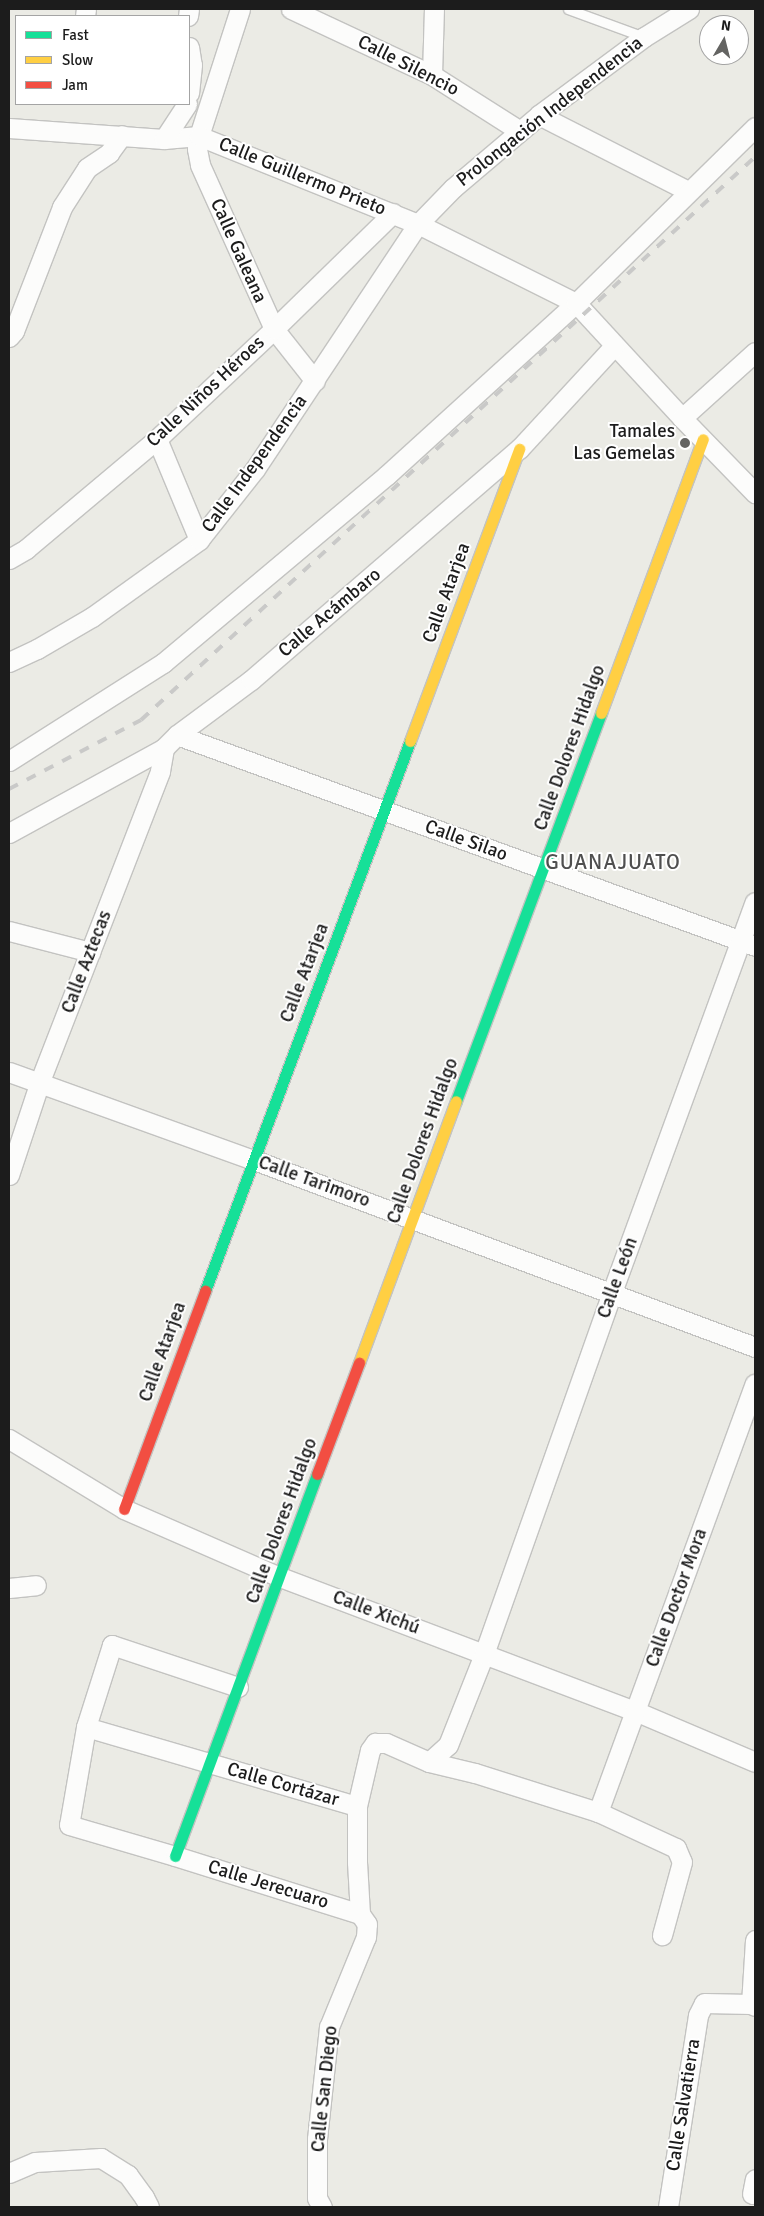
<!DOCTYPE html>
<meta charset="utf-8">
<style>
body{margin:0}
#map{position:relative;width:764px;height:2216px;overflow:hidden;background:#ebebe5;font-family:Signika,sans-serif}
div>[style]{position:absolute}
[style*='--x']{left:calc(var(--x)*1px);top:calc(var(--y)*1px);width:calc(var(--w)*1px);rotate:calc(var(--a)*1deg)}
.roads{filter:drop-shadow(1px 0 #c3c3c1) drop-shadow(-1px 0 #c3c3c1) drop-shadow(0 1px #c3c3c1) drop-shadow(0 -1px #c3c3c1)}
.lane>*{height:9px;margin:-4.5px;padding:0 4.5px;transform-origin:4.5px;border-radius:4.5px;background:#fcfcfb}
.street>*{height:19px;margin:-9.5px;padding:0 9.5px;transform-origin:9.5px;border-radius:9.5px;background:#fcfcfb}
.fast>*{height:11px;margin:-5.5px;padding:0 5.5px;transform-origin:5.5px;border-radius:5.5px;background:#16e098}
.slow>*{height:11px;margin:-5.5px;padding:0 5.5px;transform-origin:5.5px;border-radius:5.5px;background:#ffcf43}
.jam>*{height:11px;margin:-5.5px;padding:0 5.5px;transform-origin:5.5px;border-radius:5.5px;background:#f24e42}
.rail>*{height:4px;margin-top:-2px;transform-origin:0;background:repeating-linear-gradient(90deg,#c9c9c8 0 10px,transparent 0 20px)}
.dots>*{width:14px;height:14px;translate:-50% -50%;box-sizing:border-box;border:2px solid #fff;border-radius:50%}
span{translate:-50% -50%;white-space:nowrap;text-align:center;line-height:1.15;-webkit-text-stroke:4px #fff;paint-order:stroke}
.street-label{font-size:19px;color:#1c1c1c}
.poi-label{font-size:19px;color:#1c1c1c}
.right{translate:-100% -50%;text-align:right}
.quarter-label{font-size:21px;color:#4f4f4f;letter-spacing:1px}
.frame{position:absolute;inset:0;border:10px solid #1c1c1c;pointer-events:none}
.legend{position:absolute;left:15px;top:15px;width:175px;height:90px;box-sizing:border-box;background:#fff;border:1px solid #a4a4a4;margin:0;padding:6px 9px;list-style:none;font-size:15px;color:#1c1c1c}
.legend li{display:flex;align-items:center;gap:10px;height:25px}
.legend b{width:25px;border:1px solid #a4a4a4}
.north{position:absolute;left:699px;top:15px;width:50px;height:50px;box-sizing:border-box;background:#fff;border:1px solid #a4a4a4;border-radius:50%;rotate:8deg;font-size:14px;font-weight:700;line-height:20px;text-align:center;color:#1c1c1c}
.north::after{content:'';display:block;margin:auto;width:18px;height:22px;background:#646462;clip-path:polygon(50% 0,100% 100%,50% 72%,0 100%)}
</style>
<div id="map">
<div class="roads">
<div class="lane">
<i style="--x:568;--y:9;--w:81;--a:20.2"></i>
</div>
<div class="street">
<i style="--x:240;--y:9;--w:133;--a:107.9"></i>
<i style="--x:199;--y:136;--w:13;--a:99"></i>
<i style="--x:197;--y:149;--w:16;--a:79"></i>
<i style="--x:200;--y:165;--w:180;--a:65.7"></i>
<i style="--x:274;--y:329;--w:66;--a:51.7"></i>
<i style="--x:291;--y:9;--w:156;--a:25.1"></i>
<i style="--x:432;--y:75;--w:104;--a:32.5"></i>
<i style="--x:85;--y:16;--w:7;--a:-82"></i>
<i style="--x:188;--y:16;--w:7;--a:-82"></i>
<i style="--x:189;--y:47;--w:18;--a:81"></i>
<i style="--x:192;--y:65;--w:28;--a:96"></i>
<i style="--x:432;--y:75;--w:66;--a:-88.3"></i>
<i style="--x:539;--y:115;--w:167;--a:27"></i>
<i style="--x:9;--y:128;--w:155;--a:4.1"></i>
<i style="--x:164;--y:139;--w:35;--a:-5"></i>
<i style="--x:199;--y:136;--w:236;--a:21.9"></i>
<i style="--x:418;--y:224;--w:177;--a:26.6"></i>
<i style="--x:576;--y:303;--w:156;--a:47.3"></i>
<i style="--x:682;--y:418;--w:105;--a:45.8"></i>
<i style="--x:164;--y:139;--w:42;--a:-56.7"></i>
<i style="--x:9;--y:337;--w:8;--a:-50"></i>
<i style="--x:14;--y:331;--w:133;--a:-68.8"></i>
<i style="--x:62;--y:207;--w:46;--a:-57.3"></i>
<i style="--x:87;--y:168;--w:27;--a:-34"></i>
<i style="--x:109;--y:153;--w:22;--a:-54"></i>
<i style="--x:682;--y:418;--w:98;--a:-42.1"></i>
<i style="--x:157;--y:439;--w:109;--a:67.4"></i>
<i style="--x:9;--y:559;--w:20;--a:-30"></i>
<i style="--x:26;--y:549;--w:171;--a:-40"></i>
<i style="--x:157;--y:439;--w:161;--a:-43.2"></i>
<i style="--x:274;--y:329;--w:166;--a:-44.3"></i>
<i style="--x:9;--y:662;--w:31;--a:-25"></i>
<i style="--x:37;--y:649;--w:64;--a:-30.2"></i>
<i style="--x:92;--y:617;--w:132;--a:-35.7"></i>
<i style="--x:199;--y:540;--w:90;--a:-51.7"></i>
<i style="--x:255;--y:469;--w:294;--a:-56.4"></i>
<i style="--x:418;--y:224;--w:50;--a:-45.8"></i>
<i style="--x:453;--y:188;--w:113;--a:-40.3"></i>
<i style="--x:539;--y:115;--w:131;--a:-36.6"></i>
<i style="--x:644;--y:37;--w:53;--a:-31.9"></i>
<i style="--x:177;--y:735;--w:615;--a:20.05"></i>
<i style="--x:9;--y:761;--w:183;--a:-32.5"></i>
<i style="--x:163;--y:663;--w:292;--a:-40"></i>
<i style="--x:387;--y:475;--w:256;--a:-42.3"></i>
<i style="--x:576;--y:303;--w:251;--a:-44.5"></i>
<i style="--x:9;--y:833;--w:177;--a:-28.7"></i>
<i style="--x:164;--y:748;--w:18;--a:-45"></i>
<i style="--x:177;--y:735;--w:92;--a:-36.6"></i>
<i style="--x:251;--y:680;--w:354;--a:-40.8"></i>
<i style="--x:519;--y:449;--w:140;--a:-47.3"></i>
<i style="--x:9;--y:931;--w:84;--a:14.5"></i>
<i style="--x:9;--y:1072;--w:260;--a:19.8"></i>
<i style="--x:254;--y:1160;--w:535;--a:20.47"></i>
<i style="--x:9;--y:1175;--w:99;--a:-71.7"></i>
<i style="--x:40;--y:1081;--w:332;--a:-68.8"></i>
<i style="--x:160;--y:771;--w:23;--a:-80"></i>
<i style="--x:9;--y:1439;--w:135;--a:31.3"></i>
<i style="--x:124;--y:1509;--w:170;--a:23.6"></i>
<i style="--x:280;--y:1577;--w:379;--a:20.7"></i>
<i style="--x:635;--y:1711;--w:130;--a:23"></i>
<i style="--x:9;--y:1588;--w:27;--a:-6"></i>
<i style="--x:238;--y:1687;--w:133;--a:-161.6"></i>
<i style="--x:112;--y:1645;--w:86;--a:107.6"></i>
<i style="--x:86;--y:1727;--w:99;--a:99.8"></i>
<i style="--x:69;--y:1825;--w:110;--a:16.3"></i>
<i style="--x:175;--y:1856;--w:194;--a:17.4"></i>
<i style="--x:86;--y:1727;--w:282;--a:16.3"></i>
<i style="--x:429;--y:1762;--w:25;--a:-42"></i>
<i style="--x:448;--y:1745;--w:98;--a:-68.4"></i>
<i style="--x:484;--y:1654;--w:384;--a:-70.5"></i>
<i style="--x:612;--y:1292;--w:415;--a:-69.9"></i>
<i style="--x:598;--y:1812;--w:456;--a:-69.9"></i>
<i style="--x:751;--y:2004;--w:64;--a:-86.4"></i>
<i style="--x:9;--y:2173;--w:28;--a:-23"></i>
<i style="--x:35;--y:2162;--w:66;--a:-3.5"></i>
<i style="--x:101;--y:2158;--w:32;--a:32"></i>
<i style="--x:128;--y:2175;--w:27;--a:54"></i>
<i style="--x:144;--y:2197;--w:11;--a:63"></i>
<i style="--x:752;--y:2194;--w:15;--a:-79"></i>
<i style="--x:322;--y:2207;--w:10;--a:-119"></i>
<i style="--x:317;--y:2198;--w:59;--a:-90"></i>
<i style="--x:317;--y:2139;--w:113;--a:-83.9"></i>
<i style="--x:329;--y:2027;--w:97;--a:-67.7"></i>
<i style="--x:366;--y:1937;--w:13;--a:-86"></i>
<i style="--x:367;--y:1924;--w:12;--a:-125"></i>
<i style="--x:360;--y:1914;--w:52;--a:-93.3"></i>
<i style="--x:357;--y:1862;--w:56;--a:-90"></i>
<i style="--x:357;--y:1806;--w:57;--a:-76.9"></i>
<i style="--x:370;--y:1750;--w:9;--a:-54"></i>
<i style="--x:375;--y:1743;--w:11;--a:0"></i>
<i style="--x:386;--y:1743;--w:47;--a:23.8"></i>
<i style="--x:429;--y:1762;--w:47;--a:13.4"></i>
<i style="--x:475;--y:1773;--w:129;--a:17.6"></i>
<i style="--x:598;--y:1812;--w:86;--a:24.8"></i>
<i style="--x:676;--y:1848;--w:15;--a:67"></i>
<i style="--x:682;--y:1862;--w:76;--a:105.3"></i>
<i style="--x:668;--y:2207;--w:194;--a:-81.1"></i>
<i style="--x:698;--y:2015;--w:13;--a:-63"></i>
<i style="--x:704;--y:2003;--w:47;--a:1.2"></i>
<i style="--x:751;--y:2004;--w:4;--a:27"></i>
</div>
<div class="fast">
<i style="--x:456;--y:1101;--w:414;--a:-69.5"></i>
<i style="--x:205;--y:1291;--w:587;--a:-69.56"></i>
<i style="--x:175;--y:1856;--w:408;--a:-69.6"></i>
</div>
<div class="slow">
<i style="--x:601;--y:713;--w:292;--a:-69.6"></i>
<i style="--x:410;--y:741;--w:312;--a:-69.5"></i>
<i style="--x:359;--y:1363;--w:279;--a:-69.7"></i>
</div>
<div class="jam">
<i style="--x:317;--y:1474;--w:119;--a:-69.3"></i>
<i style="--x:124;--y:1509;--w:233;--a:-69.6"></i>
</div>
</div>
<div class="rail">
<i style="--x:9;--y:789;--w:149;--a:-27.6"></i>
<i style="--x:141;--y:720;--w:833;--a:-42.52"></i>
</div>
<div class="dots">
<i style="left:685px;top:443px;background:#646462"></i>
</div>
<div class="street-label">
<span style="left:408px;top:66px;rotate:27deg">Calle Silencio</span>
<span style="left:550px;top:112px;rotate:-38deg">Prolongación Independencia</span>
<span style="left:302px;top:177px;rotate:22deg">Calle Guillermo Prieto</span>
<span style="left:238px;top:251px;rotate:66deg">Calle Galeana</span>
<span style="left:206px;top:392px;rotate:-43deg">Calle Niños Héroes</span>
<span style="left:255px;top:464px;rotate:-54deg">Calle Independencia</span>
<span style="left:447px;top:593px;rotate:-70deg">Calle Atarjea</span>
<span style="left:330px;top:613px;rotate:-40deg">Calle Acámbaro</span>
<span style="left:570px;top:748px;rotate:-70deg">Calle Dolores Hidalgo</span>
<span style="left:466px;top:841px;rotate:20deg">Calle Silao</span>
<span style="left:87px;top:962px;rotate:-69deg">Calle Aztecas</span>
<span style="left:305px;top:973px;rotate:-69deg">Calle Atarjea</span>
<span style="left:423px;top:1141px;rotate:-70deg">Calle Dolores Hidalgo</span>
<span style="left:314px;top:1182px;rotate:20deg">Calle Tarimoro</span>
<span style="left:618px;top:1278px;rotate:-70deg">Calle León</span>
<span style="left:163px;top:1352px;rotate:-70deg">Calle Atarjea</span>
<span style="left:282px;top:1521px;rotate:-70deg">Calle Dolores Hidalgo</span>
<span style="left:677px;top:1598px;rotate:-70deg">Calle Doctor Mora</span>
<span style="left:376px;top:1613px;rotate:21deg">Calle Xichú</span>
<span style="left:283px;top:1785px;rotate:16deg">Calle Cortázar</span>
<span style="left:268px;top:1885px;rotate:17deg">Calle Jerecuaro</span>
<span style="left:325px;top:2089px;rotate:-84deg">Calle San Diego</span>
<span style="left:684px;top:2105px;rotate:-81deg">Calle Salvatierra</span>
</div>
<div class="poi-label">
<span class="right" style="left:675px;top:443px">Tamales<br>Las Gemelas</span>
</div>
<div class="quarter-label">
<span style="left:613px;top:862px">GUANAJUATO</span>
</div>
<div class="frame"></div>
<ul class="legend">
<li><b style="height:6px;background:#16e098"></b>Fast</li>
<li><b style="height:6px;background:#ffcf43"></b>Slow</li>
<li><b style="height:6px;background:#f24e42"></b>Jam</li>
</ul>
<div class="north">N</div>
</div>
